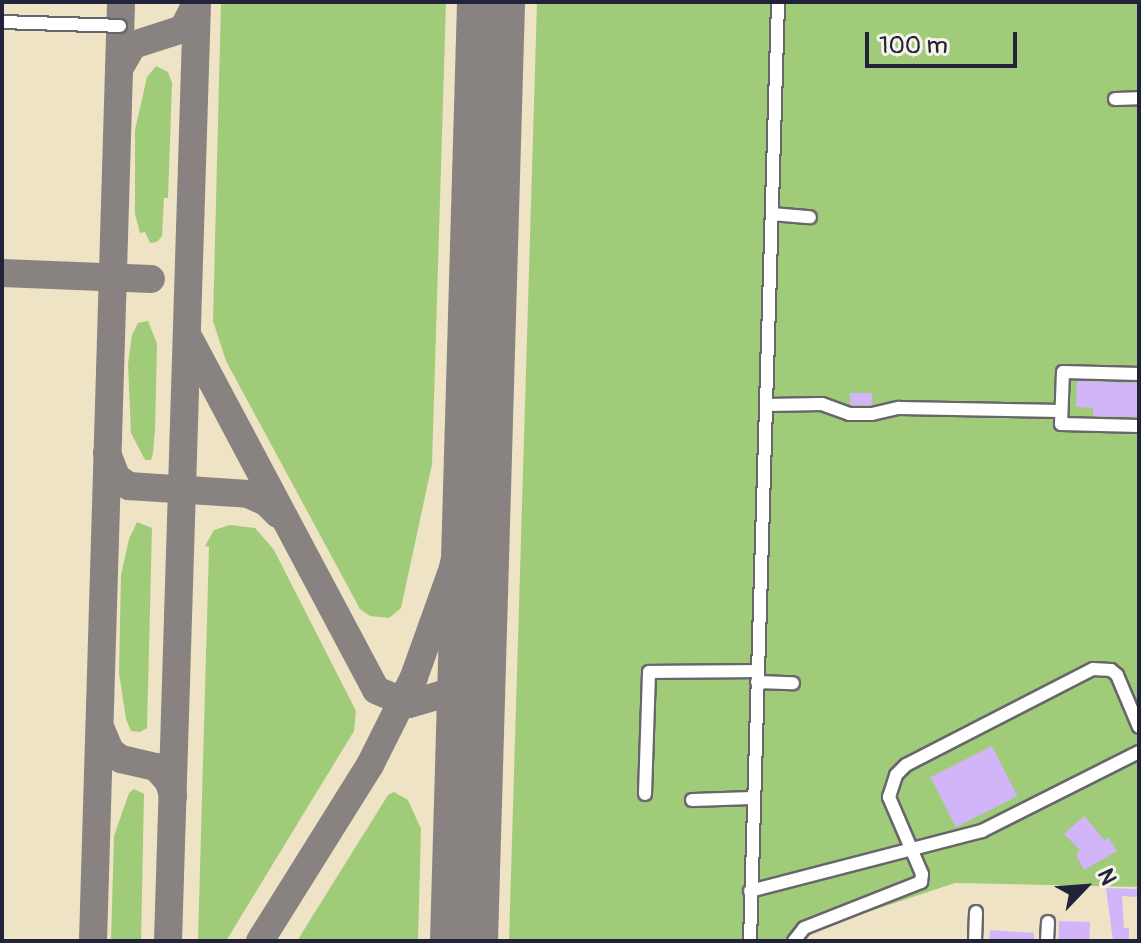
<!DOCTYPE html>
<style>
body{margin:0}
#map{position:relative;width:1141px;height:943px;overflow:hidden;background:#eee3c5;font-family:Pangolin,sans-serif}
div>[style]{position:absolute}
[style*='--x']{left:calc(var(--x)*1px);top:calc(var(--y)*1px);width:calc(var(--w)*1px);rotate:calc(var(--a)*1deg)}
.green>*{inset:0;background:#a0cc79}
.taxiway>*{height:28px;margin:-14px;padding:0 14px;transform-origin:14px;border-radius:14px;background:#888280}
.runway>*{height:68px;margin:-34px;padding:0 34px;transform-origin:34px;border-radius:34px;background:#888280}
.building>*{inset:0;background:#d2b4f8;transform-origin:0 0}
.roads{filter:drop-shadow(2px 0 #69666b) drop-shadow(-2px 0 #69666b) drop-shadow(0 2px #69666b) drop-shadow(0 -2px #69666b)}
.minor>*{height:12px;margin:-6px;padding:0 6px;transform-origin:6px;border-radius:6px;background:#fff}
span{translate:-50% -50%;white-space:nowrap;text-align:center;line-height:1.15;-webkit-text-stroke:6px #f7f3e8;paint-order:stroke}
.frame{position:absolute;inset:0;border:4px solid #22223b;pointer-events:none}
.north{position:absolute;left:1045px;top:847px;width:80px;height:80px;-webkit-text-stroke:6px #f7f3e8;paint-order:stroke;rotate:65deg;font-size:22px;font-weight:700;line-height:32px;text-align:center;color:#22223b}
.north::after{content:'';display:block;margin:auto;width:28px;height:36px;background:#22223b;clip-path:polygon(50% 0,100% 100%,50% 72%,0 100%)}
.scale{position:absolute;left:865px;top:32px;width:152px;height:36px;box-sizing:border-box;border:4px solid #22223b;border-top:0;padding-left:10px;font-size:24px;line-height:28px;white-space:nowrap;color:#22223b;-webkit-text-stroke:6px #f7f3e8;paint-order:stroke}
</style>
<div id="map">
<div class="green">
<i style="clip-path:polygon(221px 2px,446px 2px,432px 464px,401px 608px,389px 618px,370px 616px,360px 609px,226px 361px,213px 321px)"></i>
<i style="clip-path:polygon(537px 2px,1139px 2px,1139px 887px,955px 883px,804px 933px,805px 941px,509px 941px)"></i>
<i style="clip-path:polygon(156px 66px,168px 72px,172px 83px,168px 198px,164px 198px,162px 236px,157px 242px,150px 243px,145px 232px,140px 233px,135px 214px,135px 130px,147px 77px)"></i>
<i style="clip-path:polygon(148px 321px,157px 344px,155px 430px,153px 453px,151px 460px,145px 460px,131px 433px,128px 364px,132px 335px,138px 323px)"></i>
<i style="clip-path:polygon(137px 522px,152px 528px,147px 728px,140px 732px,131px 731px,126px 719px,119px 673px,121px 575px,129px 539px)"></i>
<i style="clip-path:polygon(230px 525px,255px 528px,274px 550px,356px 711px,354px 731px,226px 941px,198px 941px,209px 547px,205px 546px,214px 530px)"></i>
<i style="clip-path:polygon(134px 789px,144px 794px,141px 941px,111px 941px,114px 836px,129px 793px)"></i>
<i style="clip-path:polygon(394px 792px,408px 800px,421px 829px,418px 941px,297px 941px,388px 795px)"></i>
</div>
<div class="taxiway">
<i style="--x:119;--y:69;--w:28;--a:-60"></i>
<i style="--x:133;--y:45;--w:52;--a:-17.7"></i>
<i style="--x:183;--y:29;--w:28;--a:-63"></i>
<i style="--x:2;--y:273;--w:149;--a:2.3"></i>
<i style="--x:190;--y:340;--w:396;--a:62"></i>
<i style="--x:376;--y:690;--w:36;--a:23"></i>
<i style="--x:409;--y:704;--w:37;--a:-16"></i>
<i style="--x:445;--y:694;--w:26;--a:-47"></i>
<i style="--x:463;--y:675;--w:27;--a:-70"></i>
<i style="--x:107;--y:453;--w:26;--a:69"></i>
<i style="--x:116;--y:477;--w:16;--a:35"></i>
<i style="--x:129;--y:486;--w:119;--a:3.8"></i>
<i style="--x:248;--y:494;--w:20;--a:24"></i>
<i style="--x:266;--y:502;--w:17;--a:45"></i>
<i style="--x:100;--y:727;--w:26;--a:67"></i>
<i style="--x:110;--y:751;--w:14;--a:36"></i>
<i style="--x:121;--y:759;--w:36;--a:13"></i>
<i style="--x:156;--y:767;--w:20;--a:49"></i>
<i style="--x:169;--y:782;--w:15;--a:74"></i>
<i style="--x:93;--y:941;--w:939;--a:-88.29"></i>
<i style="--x:168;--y:941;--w:939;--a:-88.23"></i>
<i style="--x:260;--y:941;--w:208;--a:-58"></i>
<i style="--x:370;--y:765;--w:98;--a:-63.4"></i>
<i style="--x:414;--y:677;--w:116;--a:-70.3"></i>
<i style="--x:453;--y:568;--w:125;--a:-78.4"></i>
</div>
<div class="runway">
<i style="--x:464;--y:941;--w:939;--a:-88.35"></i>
</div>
<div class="building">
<i style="clip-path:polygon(1077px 381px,1139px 383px,1139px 417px,1093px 416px,1093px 408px,1076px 407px)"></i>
<i style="left:872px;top:393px;width:12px;height:22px;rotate:90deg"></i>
<i style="left:992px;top:746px;width:56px;height:69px;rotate:63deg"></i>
<i style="clip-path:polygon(1084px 816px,1105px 841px,1108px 837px,1117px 851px,1084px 870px,1076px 855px,1080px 850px,1064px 834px)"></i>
<i style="clip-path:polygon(1106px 888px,1137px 889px,1137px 897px,1122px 896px,1124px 928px,1129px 928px,1129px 941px,1113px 941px)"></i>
<i style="left:1059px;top:921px;width:31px;height:20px;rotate:2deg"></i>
<i style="clip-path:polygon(990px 930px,1034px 933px,1034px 941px,989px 941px)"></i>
</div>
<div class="roads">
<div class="minor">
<i style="--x:2;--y:22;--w:118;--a:1.9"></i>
<i style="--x:1115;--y:99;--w:24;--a:-2"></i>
<i style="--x:772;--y:214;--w:38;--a:5"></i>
<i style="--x:1139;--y:374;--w:76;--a:-178.5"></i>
<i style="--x:1063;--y:372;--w:52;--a:92.2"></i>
<i style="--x:1061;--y:424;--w:78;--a:1.5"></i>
<i style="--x:767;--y:405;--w:55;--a:-1"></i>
<i style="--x:822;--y:404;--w:29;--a:20"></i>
<i style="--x:849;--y:414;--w:23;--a:0"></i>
<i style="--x:872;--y:414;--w:28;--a:-13"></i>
<i style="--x:899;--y:408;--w:162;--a:1.1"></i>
<i style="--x:757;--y:682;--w:36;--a:2"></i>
<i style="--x:645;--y:794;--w:122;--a:-88.1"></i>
<i style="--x:649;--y:672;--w:109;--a:-0.5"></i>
<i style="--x:692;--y:800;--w:61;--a:-1.9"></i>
<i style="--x:750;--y:891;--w:240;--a:-14.5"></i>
<i style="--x:982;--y:831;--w:176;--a:-26.7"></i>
<i style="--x:750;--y:941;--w:939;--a:-88.29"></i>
<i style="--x:794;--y:941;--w:16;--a:-52"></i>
<i style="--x:804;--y:928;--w:126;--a:-21.5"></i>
<i style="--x:921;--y:882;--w:8;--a:-83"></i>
<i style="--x:922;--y:874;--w:84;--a:-113.2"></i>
<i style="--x:889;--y:797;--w:23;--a:-72"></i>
<i style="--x:896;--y:775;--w:14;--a:-45"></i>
<i style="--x:906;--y:765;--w:210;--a:-27.2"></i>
<i style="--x:1093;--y:669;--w:18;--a:3"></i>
<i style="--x:1111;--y:670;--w:8;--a:40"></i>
<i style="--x:1117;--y:675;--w:56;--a:67.1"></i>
<i style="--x:975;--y:941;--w:29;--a:-88"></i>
<i style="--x:1047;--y:941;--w:19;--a:-87"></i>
</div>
</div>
<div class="frame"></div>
<div class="north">N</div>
<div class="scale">100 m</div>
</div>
